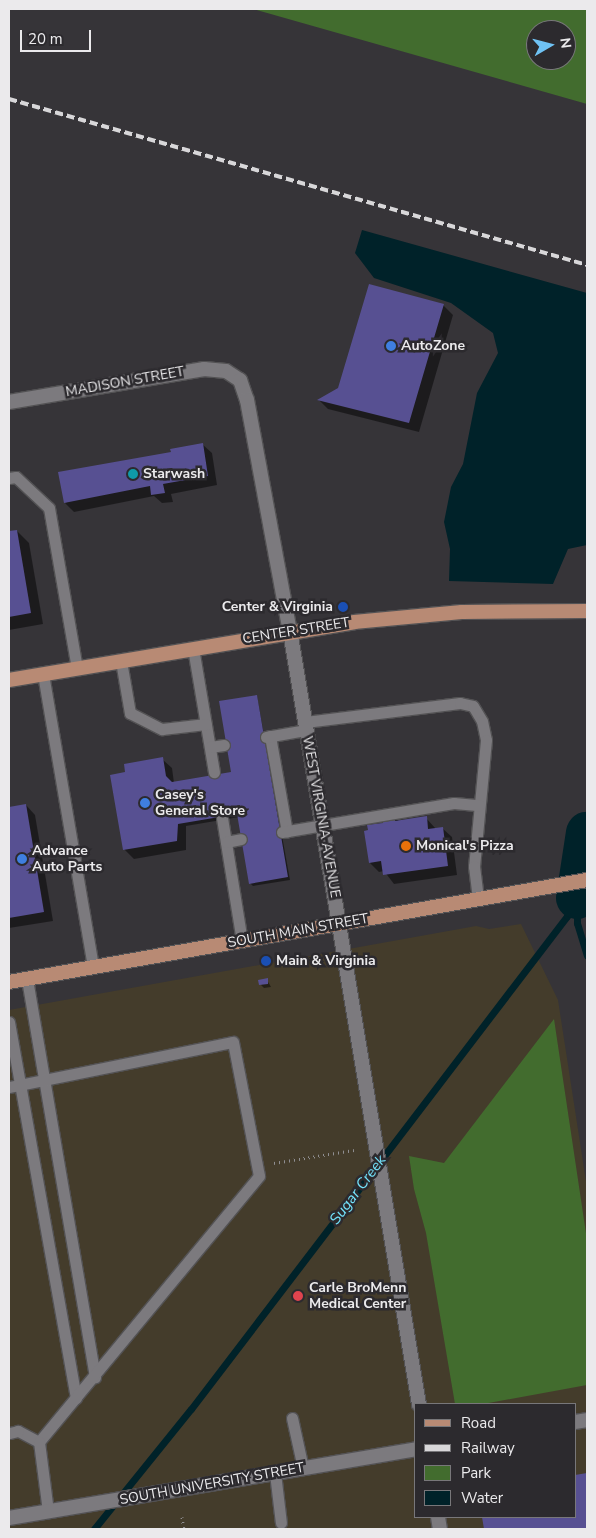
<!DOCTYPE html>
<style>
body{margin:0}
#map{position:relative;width:596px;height:1538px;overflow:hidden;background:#363438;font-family:"Nunito Sans",sans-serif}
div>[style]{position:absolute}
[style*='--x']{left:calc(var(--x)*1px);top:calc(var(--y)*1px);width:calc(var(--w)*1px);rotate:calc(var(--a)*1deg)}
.medical>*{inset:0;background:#443c2b}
.green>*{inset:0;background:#426c2e}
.water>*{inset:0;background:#002229}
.shadow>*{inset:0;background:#0007}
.stream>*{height:7px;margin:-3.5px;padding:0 3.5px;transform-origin:3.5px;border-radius:3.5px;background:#002229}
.river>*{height:42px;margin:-21px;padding:0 21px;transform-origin:21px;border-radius:21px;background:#002229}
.building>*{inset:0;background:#575092}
.path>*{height:3px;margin-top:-1.5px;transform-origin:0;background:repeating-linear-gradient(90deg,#8f8e91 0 1px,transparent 0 5px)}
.roads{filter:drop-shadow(1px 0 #535254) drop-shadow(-1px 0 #535254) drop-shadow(0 1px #535254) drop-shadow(0 -1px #535254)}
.service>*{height:11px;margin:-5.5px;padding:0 5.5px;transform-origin:5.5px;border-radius:5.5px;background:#7c7a7e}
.minor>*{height:14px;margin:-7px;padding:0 7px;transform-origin:7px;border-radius:7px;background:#7c7a7e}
.tertiary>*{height:14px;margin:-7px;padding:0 7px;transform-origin:7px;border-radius:7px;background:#7c7a7e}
.primary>*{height:14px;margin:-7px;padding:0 7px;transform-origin:7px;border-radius:7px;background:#b88a74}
.rail>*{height:4px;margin-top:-2px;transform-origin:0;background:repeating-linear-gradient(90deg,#d8d7d9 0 8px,transparent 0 12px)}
.dots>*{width:14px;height:14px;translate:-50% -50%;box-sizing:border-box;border:2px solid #2c2a2e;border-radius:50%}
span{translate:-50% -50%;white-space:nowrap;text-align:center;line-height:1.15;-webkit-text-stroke:5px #2c2a2e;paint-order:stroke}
.poi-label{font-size:14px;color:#ebeaec;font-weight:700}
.left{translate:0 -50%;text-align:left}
.right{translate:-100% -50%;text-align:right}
.street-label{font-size:14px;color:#ebeaec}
.water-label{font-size:15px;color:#74e3fc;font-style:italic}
.frame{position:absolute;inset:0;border:10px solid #ebeaec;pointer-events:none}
.legend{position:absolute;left:414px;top:1403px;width:162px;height:115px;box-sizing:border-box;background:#2c2a2e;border:1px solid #78777a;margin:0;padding:6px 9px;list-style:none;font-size:15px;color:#ebeaec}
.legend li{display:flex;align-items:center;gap:10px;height:25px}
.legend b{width:25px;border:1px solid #78777a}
.north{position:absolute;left:526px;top:20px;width:50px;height:50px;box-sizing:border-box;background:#2c2a2e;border:1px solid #78777a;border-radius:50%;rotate:82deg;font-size:14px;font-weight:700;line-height:20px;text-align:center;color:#ebeaec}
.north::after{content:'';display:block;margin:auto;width:18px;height:22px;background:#6fc2f4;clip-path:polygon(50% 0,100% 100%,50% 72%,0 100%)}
.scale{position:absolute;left:20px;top:30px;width:71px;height:22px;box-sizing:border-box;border:2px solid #ebeaec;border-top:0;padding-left:6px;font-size:15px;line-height:18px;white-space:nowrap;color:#ebeaec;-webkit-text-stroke:4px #2c2a2e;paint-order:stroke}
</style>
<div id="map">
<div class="medical">
<i style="clip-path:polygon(evenodd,521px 924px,558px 1000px,587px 1188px,587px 1529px,9px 1529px,9px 1010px,476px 926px,489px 929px,521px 924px,415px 1404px,575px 1404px,575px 1517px,415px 1517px,415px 1404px)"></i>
</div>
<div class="green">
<i style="clip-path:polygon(evenodd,253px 9px,587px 9px,587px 104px,253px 9px,536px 30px,566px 30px,566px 60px,536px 60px,536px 30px)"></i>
<i style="clip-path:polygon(554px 1019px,587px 1240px,587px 1385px,483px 1404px,455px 1404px,426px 1233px,414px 1189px,409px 1156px,444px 1163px)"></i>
</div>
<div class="water">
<i style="clip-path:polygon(362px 230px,587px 293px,587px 545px,568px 549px,553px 584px,449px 581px,450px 549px,444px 522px,451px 487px,463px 464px,477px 393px,498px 353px,493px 333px,451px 303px,374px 278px,355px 253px)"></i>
</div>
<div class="shadow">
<i style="clip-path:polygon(443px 305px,453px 315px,419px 432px,328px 409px,319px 400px,339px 389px)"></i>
<i style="clip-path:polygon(202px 444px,212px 453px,217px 485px,171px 494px,173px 502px,162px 503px,154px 496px,74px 512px,65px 503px,172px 453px)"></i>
<i style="clip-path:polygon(17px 531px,29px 543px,43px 624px,9px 630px,9px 533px)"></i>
<i style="clip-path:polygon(257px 696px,290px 880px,253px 886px,250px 883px,239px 817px,186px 826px,186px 850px,134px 859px,124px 849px,127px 773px,162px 759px,172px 768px,174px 783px,233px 773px)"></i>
<i style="clip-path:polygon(26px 805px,35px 815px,53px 921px,9px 928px,9px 808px)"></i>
<i style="clip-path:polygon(394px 817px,399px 821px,426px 818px,436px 829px,442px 828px,452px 837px,457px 875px,394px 884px,384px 871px,379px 872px,370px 863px,385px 824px)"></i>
<i style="clip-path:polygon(267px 980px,271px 987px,264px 988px,261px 985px)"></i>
<i style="clip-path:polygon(587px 1475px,587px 1529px,485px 1529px,483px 1517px,575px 1517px,575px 1477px)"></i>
</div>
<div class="stream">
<i style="--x:577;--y:901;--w:22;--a:90"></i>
<i style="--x:577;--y:923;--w:34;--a:73"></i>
<i style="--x:94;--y:1529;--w:154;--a:-51.1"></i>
<i style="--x:191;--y:1409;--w:620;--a:-52.67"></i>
<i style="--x:567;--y:916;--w:21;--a:-61"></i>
</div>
<div class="river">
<i style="--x:577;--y:898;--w:66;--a:-81.3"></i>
</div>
<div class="building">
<i style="clip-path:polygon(369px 284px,444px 304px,409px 423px,317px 400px,338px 388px)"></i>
<i style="clip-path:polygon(203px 443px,208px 476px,163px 484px,165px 493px,151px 495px,150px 486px,64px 503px,58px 472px,171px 452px,170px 449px)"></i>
<i style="clip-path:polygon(17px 530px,31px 613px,9px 617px,9px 531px)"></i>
<i style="clip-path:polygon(257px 695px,288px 877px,249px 884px,237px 814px,178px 824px,177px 841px,123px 850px,110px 775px,125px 772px,124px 764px,163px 757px,166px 776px,172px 782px,231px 772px,219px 701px)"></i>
<i style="clip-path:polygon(26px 804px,44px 912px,9px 918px,9px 807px)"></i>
<i style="clip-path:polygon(394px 815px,395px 821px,427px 816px,428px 829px,443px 827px,448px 866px,383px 875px,381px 861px,369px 863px,364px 831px,368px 830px,367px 825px,383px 823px,383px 817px)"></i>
<i style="clip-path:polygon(268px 978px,268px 984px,259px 985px,258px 980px)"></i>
<i style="clip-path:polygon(587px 1473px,587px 1529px,484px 1529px,482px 1517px,575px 1517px,575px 1475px)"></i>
</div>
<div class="path">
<i style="--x:274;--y:1163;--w:81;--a:-9.2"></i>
<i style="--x:182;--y:1517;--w:12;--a:81"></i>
</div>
<div class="roads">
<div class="service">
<i style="--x:9;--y:478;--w:7;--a:-8"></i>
<i style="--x:16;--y:477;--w:45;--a:43.2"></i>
<i style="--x:49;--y:508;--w:163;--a:80.1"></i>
<i style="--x:193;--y:648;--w:126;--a:80.4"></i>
<i style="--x:121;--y:661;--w:53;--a:80.2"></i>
<i style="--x:130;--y:713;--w:36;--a:27"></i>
<i style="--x:162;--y:729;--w:44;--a:-6.5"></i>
<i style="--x:43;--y:674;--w:297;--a:80.3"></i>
<i style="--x:305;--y:722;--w:156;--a:-7"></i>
<i style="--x:460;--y:703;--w:13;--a:13"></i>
<i style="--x:473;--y:706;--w:17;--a:59"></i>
<i style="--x:482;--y:721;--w:19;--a:78"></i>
<i style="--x:486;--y:740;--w:127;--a:95.4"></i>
<i style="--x:474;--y:866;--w:34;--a:83"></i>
<i style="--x:270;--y:736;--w:97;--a:80"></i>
<i style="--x:266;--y:737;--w:41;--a:-9.9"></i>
<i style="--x:210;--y:747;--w:14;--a:-8"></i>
<i style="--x:222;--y:818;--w:125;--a:80.8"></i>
<i style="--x:282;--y:832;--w:174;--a:-9.6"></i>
<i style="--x:454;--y:803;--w:25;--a:5"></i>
<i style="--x:226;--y:842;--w:15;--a:-11"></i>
<i style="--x:27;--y:979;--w:404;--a:80.3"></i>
<i style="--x:9;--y:1022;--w:382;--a:79.9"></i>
<i style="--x:9;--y:1087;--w:228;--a:-11.4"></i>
<i style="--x:233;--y:1042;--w:136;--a:79"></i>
<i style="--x:259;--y:1176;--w:345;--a:129.6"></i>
<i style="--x:39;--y:1442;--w:24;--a:-152"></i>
<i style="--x:18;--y:1431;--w:9;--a:167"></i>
<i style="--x:292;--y:1418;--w:51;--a:77.6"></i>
<i style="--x:39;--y:1442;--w:70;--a:82.6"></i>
<i style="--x:275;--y:1473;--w:50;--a:83.2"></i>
</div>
<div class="minor">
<i style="--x:9;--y:402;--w:198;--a:-9.6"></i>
<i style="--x:204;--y:369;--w:22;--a:5"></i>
<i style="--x:226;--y:371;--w:17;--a:33"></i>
<i style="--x:240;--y:380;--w:21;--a:71"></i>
<i style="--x:247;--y:400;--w:235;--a:79.5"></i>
<i style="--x:575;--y:1422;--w:12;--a:-9"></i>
<i style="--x:9;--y:1518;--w:412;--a:-9.6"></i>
</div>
<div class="tertiary">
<i style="--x:290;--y:631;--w:784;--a:80.53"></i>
<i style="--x:438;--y:1517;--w:12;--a:81"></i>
</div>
<div class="primary">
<i style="--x:9;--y:680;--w:350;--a:-9.5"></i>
<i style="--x:354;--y:622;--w:108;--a:-5.3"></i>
<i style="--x:462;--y:612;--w:125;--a:-0.5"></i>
<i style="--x:9;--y:982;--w:587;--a:-10.01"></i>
</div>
</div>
<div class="rail">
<i style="--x:9;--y:99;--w:601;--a:16.02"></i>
</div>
<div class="dots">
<i style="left:391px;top:346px;background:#3f7fe0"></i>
<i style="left:133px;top:474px;background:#0f9aa8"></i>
<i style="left:343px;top:607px;background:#1a4fb4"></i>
<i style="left:145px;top:803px;background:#3f7fe0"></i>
<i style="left:406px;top:846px;background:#e8710a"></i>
<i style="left:22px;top:859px;background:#3f7fe0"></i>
<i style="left:266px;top:961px;background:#1a4fb4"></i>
<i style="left:298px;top:1296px;background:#e0444e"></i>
</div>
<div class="poi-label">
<span class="left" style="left:401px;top:346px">AutoZone</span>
<span class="left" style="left:143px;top:474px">Starwash</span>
<span class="right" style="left:333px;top:607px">Center &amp; Virginia</span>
<span class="left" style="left:155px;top:803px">Casey's<br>General Store</span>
<span class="left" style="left:416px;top:846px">Monical's Pizza</span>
<span class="left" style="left:32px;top:859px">Advance<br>Auto Parts</span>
<span class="left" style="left:276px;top:961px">Main &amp; Virginia</span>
<span class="left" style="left:309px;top:1296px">Carle BroMenn<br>Medical Center</span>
</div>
<div class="street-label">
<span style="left:125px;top:382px;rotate:-10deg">MADISON STREET</span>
<span style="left:296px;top:631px;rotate:-9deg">CENTER STREET</span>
<span style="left:321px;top:817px;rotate:80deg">WEST VIRGINIA AVENUE</span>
<span style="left:298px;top:931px;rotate:-10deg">SOUTH MAIN STREET</span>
<span style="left:212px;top:1484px;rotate:-10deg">SOUTH UNIVERSITY STREET</span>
</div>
<div class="water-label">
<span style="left:358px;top:1190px;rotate:-53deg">Sugar Creek</span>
</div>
<div class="frame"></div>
<ul class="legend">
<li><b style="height:6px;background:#b88a74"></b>Road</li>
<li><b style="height:6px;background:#d8d7d9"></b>Railway</li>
<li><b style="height:14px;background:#426c2e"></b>Park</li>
<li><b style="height:14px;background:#002229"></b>Water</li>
</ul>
<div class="north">N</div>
<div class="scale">20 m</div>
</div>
